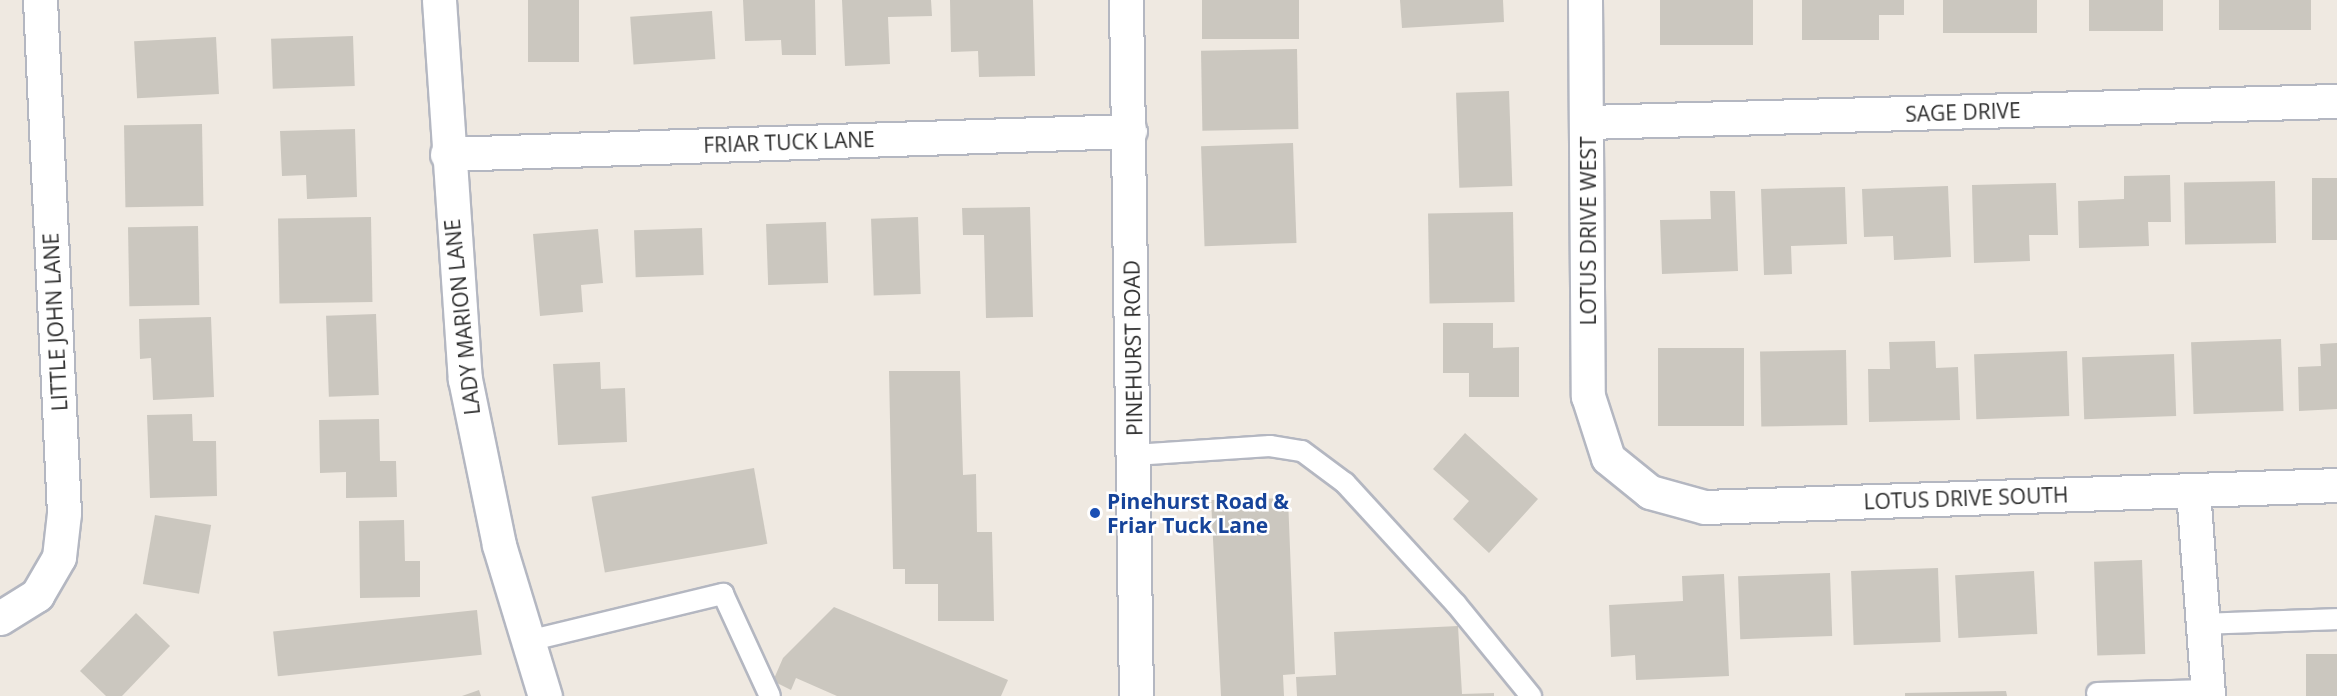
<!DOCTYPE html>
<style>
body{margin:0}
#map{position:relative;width:2337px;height:696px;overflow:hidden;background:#efe9e1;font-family:"Open Sans",sans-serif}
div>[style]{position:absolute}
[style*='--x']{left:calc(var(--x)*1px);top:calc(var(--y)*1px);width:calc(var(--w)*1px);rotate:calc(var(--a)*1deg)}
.building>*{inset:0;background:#cbc7bf;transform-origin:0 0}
.roads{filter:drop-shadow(2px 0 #b4b7c1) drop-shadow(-2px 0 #b4b7c1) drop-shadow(0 2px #b4b7c1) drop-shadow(0 -2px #b4b7c1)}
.lane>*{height:20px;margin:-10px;padding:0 10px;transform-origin:10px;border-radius:10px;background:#fff}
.street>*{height:33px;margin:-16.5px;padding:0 16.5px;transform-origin:16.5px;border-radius:16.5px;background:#fff}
.secondary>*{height:33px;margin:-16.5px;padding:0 16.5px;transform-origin:16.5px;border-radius:16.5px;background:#fff}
.dots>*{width:16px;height:16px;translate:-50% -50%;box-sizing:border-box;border:3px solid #fff;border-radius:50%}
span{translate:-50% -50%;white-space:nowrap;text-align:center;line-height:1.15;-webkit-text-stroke:5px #fff;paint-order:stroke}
.street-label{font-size:21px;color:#2e2e2e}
.transit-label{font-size:21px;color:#164399;font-weight:700}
.left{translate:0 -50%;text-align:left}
</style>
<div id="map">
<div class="building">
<i style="left:528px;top:0;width:51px;height:62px"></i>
<i style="clip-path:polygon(743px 0,815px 0,816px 55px,782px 55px,781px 40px,745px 41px)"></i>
<i style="clip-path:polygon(842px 0,931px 0,932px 16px,888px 17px,890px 64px,845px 66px)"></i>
<i style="clip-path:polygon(950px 0,1033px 0,1035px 76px,979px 77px,978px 51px,951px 52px)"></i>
<i style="left:1202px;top:0;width:97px;height:39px"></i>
<i style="clip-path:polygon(1400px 0,1503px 0,1504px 22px,1402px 28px)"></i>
<i style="left:1660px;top:0;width:93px;height:45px"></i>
<i style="clip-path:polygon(1802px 0,1904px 0,1904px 15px,1879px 15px,1879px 40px,1802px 40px)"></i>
<i style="left:1943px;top:0;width:94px;height:33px"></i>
<i style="left:2089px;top:0;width:74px;height:31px"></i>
<i style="left:2219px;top:0;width:92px;height:30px"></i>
<i style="left:712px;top:11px;width:48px;height:82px;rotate:86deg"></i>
<i style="left:353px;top:36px;width:50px;height:82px;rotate:88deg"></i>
<i style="left:216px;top:37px;width:57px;height:82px;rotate:87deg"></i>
<i style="left:1297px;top:49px;width:80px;height:96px;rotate:89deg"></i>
<i style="left:1509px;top:91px;width:95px;height:53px;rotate:88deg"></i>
<i style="left:202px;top:124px;width:82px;height:78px;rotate:89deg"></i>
<i style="clip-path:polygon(355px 129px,357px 197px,307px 199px,306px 175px,282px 176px,280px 131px)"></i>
<i style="left:1293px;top:143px;width:100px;height:92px;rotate:88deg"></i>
<i style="clip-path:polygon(2170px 175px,2171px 222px,2148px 222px,2149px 246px,2079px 248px,2078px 201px,2124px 199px,2124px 176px)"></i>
<i style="left:2337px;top:178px;width:62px;height:25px;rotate:90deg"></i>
<i style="left:2275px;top:181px;width:62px;height:91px;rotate:89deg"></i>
<i style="clip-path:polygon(2056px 183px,2058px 235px,2029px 235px,2030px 261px,1974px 263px,1972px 185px)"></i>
<i style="clip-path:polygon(1948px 186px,1951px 257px,1894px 260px,1893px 236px,1864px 237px,1862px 189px)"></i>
<i style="clip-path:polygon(1845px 187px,1847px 244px,1791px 246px,1792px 274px,1764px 275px,1761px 189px)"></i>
<i style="clip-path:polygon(1710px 191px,1735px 191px,1738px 271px,1662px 274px,1660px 220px,1711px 219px)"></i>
<i style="clip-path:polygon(1030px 207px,1033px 317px,986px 318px,984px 235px,963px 235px,962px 208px)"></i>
<i style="left:1513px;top:212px;width:90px;height:85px;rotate:89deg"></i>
<i style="left:371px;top:217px;width:85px;height:93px;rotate:89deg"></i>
<i style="left:918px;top:217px;width:77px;height:47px;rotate:88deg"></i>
<i style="left:826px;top:222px;width:61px;height:60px;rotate:88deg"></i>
<i style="left:198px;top:226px;width:79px;height:70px;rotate:89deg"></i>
<i style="left:702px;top:228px;width:47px;height:68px;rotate:88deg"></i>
<i style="clip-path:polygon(598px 229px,603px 283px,581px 285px,583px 312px,540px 316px,533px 234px)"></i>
<i style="left:376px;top:314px;width:81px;height:50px;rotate:88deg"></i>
<i style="clip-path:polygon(211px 317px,214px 397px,153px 400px,151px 358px,140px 359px,139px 319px)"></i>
<i style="clip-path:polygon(1443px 323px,1493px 323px,1493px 348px,1519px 347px,1519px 397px,1469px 397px,1469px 373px,1443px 373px)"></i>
<i style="left:2281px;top:339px;width:72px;height:90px;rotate:88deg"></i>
<i style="clip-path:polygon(1935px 341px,1936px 368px,1958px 367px,1960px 420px,1869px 422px,1868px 369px,1890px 369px,1889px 342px)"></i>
<i style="clip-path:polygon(2337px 343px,2337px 409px,2299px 411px,2298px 367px,2321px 366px,2320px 344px)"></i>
<i style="left:1658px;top:348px;width:86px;height:78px"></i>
<i style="left:1846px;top:350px;width:75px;height:86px;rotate:89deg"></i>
<i style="left:2067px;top:351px;width:65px;height:93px;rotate:88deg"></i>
<i style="left:2174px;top:354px;width:62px;height:92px;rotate:88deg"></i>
<i style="clip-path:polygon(600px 362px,601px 389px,625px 388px,627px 442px,558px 445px,553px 364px)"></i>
<i style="clip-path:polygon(889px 371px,960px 371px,963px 475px,976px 474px,977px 532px,992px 532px,994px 621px,938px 621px,938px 584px,905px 584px,905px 569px,893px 569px)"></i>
<i style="clip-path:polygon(192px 414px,193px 441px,216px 441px,217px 496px,150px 498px,147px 415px)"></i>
<i style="clip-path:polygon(379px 419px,380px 461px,396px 461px,397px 497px,346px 498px,346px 472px,320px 473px,319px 420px)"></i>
<i style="clip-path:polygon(1465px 433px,1538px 499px,1489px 553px,1453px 519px,1469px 501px,1433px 469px)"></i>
<i style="left:754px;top:468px;width:77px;height:165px;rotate:80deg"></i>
<i style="clip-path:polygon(1288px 498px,1295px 674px,1283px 675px,1284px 696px,1221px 696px,1211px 500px)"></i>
<i style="left:155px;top:515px;width:57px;height:70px;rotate:10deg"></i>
<i style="clip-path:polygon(404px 520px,405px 561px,420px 561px,420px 597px,360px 598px,359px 521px)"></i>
<i style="left:2142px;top:560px;width:94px;height:48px;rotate:88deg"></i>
<i style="left:1938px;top:568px;width:74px;height:87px;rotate:88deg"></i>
<i style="left:2034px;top:571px;width:63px;height:79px;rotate:87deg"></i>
<i style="left:1830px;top:573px;width:63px;height:92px;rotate:88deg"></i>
<i style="clip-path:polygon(1724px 574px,1729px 676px,1636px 680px,1635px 655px,1611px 657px,1609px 605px,1683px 601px,1682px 576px)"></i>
<i style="clip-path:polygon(834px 607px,1008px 680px,1001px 696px,837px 696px,796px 678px,791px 690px,773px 681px,783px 658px)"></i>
<i style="left:477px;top:610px;width:45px;height:205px;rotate:84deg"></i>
<i style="clip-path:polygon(136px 613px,170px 646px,122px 696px,106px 696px,80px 671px)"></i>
<i style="clip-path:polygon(1458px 626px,1462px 694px,1494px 693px,1494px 696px,1297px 696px,1296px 677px,1336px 675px,1334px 632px)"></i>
<i style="left:2337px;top:654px;width:42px;height:31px;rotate:90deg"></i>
<i style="clip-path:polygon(479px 690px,481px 696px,462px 696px)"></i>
<i style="clip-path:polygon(2006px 691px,2007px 696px,1905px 696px,1905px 693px)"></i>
</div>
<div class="roads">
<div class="lane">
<i style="--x:1134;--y:455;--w:136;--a:-3.8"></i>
<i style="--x:1270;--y:446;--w:32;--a:9"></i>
<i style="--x:1302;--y:451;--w:54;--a:36.7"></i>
<i style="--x:1345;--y:483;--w:164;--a:47.5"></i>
<i style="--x:1456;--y:604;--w:119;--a:50.8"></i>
<i style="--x:2203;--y:624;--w:134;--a:-2.1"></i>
<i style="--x:528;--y:641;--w:201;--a:-13.6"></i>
<i style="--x:723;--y:594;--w:112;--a:65.3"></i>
<i style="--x:2097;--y:693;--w:111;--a:-1.5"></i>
</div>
<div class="street">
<i style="--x:439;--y:0;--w:380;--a:86.1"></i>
<i style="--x:465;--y:379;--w:169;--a:78.4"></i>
<i style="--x:499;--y:545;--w:158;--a:73.1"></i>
<i style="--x:1585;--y:0;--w:396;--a:89.6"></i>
<i style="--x:1588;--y:396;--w:65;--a:72.1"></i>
<i style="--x:1608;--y:458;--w:54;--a:39"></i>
<i style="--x:1650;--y:492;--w:57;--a:15.3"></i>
<i style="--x:1705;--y:507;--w:632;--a:-1.99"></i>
<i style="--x:1588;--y:122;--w:749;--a:-1.61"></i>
<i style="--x:447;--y:154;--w:683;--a:-1.93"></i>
<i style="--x:2193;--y:490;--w:207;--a:85.8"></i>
<i style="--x:0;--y:618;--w:44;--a:-31.9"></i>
<i style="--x:37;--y:595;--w:44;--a:-59.9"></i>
<i style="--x:59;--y:557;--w:44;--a:-83.5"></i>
<i style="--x:64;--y:513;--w:514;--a:-92.68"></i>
</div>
<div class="secondary">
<i style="--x:1126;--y:0;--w:696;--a:89.18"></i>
</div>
</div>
<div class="dots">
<i style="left:1095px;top:513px;background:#1a4fb4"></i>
</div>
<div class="street-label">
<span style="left:1963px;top:112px;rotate:-2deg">SAGE DRIVE</span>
<span style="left:789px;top:142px;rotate:-2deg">FRIAR TUCK LANE</span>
<span style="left:1588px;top:231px;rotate:-90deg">LOTUS DRIVE WEST</span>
<span style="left:462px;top:317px;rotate:-96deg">LADY MARION LANE</span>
<span style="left:55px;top:322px;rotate:-93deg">LITTLE JOHN LANE</span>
<span style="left:1133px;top:348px;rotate:-91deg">PINEHURST ROAD</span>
<span style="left:1966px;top:498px;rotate:-2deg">LOTUS DRIVE SOUTH</span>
</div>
<div class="transit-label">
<span class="left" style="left:1107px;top:513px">Pinehurst Road &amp;<br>Friar Tuck Lane</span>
</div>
</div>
